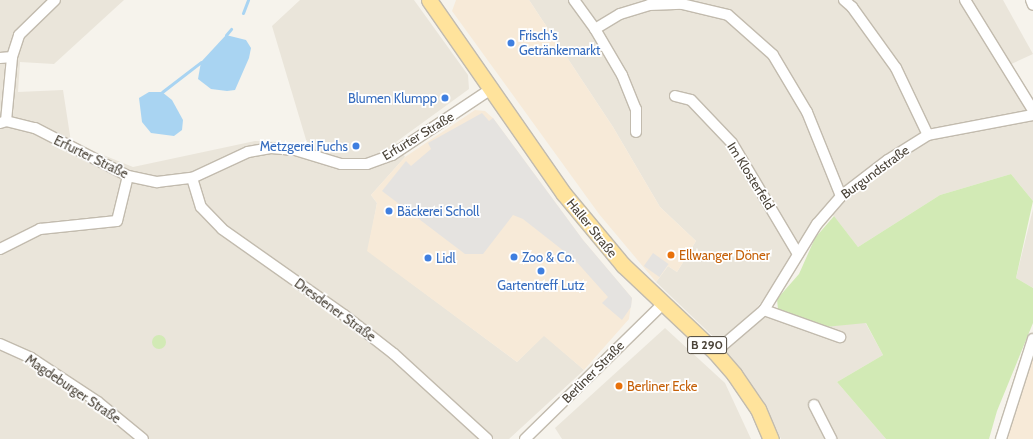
<!DOCTYPE html>
<meta charset="utf-8">
<style>
body{margin:0}
#map{position:relative;width:1033px;height:439px;overflow:hidden;background:#f6f3ec;font-family:Cabin,sans-serif}
div>[style]{position:absolute}
[style*='--x']{left:calc(var(--x)*1px);top:calc(var(--y)*1px);width:calc(var(--w)*1px);rotate:calc(var(--a)*1deg)}
.residential>*{inset:0;background:#eae5da}
.commercial>*{inset:0;background:#f7ead8}
.green>*{inset:0;background:#d2eab5}
.round{border-radius:50%}
.parking>*{inset:0;background:#e5e3e0;transform-origin:0 0}
.water>*{inset:0;background:#a9d4f2}
.stream>*{height:3px;margin:-1.5px;padding:0 1.5px;transform-origin:1.5px;border-radius:1.5px;background:#a9d4f2}
.roads{filter:drop-shadow(1px 0 #c2bbae) drop-shadow(-1px 0 #c2bbae) drop-shadow(0 1px #c2bbae) drop-shadow(0 -1px #c2bbae)}
.minor>*{height:10px;margin:-5px;padding:0 5px;transform-origin:5px;border-radius:5px;background:#fff}
.primary>*{height:15px;margin:-7.5px;padding:0 7.5px;transform-origin:7.5px;border-radius:7.5px;background:#ffe39c}
.dots>*{width:11px;height:11px;translate:-50% -50%;box-sizing:border-box;border:2px solid #fff;border-radius:50%}
span{translate:-50% -50%;white-space:nowrap;text-align:center;line-height:1.15;-webkit-text-stroke:3.5px #fff;paint-order:stroke}
.shield-label span{padding:1px 3px;background:#fff;border:1px solid;border-radius:3px;-webkit-text-stroke-width:0}
.shield-label{font-size:12px;color:#4b4439;font-weight:700}
.shop-label{font-size:13px;color:#366cbe}
.left{translate:0 -50%;text-align:left}
.right{translate:-100% -50%;text-align:right}
.street-label{font-size:13px;color:#4b4439}
.food-label{font-size:13px;color:#c56008}
</style>
<div id="map">
<div class="residential">
<i style="clip-path:polygon(0 0,124px 0,54px 64px,20px 62px,18px 92px,63px 90px,71px 142px,133px 167px,255px 141px,307px 143px,272px 26px,300px 0,414px 0,468px 75px,469px 89px,396px 142px,405px 157px,371px 195px,377px 203px,368px 251px,517px 362px,544px 335px,584px 370px,509px 439px,0 439px)"></i>
<i style="clip-path:polygon(529px 0,1003px 0,1033px 54px,1009px 65px,1033px 120px,1033px 201px,1011px 174px,940px 195px,858px 247px,829px 210px,754px 312px,806px 329px,865px 322px,883px 355px,837px 382px,886px 439px,781px 439px,763px 401px,721px 344px,656px 282px,668px 266px,677px 272px,696px 241px,660px 207px,613px 127px)"></i>
<i style="clip-path:polygon(1033px 209px,1033px 288px,1016px 278px)"></i>
<i style="clip-path:polygon(665px 328px,725px 383px,751px 439px,562px 439px,555px 428px)"></i>
</div>
<div class="commercial">
<i style="clip-path:polygon(456px 0,529px 0,613px 127px,660px 207px,696px 241px,677px 272px,668px 266px,656px 282px,599px 214px,452px 11px)"></i>
<i style="clip-path:polygon(475px 110px,485px 111px,493px 118px,583px 240px,632px 298px,629px 319px,584px 370px,544px 336px,517px 362px,367px 251px,377px 203px,371px 195px,405px 157px)"></i>
<i style="clip-path:polygon(1033px 354px,1033px 439px,1004px 439px)"></i>
</div>
<div class="green">
<i style="clip-path:polygon(1011px 174px,1033px 201px,1016px 278px,1033px 288px,1033px 323px,997px 411px,989px 439px,886px 439px,837px 382px,883px 355px,866px 323px,825px 327px,778px 310px,777px 299px,799px 274px,815px 238px,834px 216px,858px 247px,940px 195px)"></i>
<i class="round" style="left:152px;top:335px;width:14px;height:14px"></i>
</div>
<div class="parking">
<i style="clip-path:polygon(482px 113px,489px 121px,493px 118px,583px 240px,632px 298px,631px 307px,622px 320px,602px 303px,608px 297px,574px 259px,523px 219px,513px 215px,483px 254px,465px 254px,382px 191px,406px 161px,411px 166px,431px 149px,428px 143px)"></i>
<i style="left:653px;top:253px;width:19px;height:16px;rotate:35deg"></i>
</div>
<div class="water">
<i style="clip-path:polygon(226px 35px,246px 40px,251px 48px,249px 58px,235px 90px,227px 91px,211px 89px,198px 79px,201px 62px)"></i>
<i style="clip-path:polygon(149px 92px,162px 92px,172px 100px,183px 120px,182px 130px,174px 136px,151px 133px,142px 122px,139px 98px)"></i>
</div>
<div class="stream">
<i style="--x:243;--y:13;--w:14;--a:-69"></i>
<i style="--x:226;--y:35;--w:8;--a:-50"></i>
<i style="--x:162;--y:92;--w:49;--a:-37.6"></i>
</div>
<div class="roads">
<div class="minor">
<i style="--x:574;--y:0;--w:36;--a:54"></i>
<i style="--x:595;--y:29;--w:53;--a:59.6"></i>
<i style="--x:622;--y:75;--w:37;--a:68"></i>
<i style="--x:636;--y:109;--w:23;--a:90"></i>
<i style="--x:844;--y:0;--w:11;--a:41"></i>
<i style="--x:852;--y:7;--w:75;--a:54.2"></i>
<i style="--x:896;--y:68;--w:74;--a:64.5"></i>
<i style="--x:965;--y:0;--w:129;--a:58.3"></i>
<i style="--x:1031;--y:0;--w:5;--a:68"></i>
<i style="--x:595;--y:29;--w:29;--a:-31"></i>
<i style="--x:620;--y:14;--w:30;--a:-17"></i>
<i style="--x:649;--y:5;--w:33;--a:-2"></i>
<i style="--x:682;--y:4;--w:47;--a:13.4"></i>
<i style="--x:728;--y:15;--w:60;--a:41.6"></i>
<i style="--x:773;--y:55;--w:66;--a:59.2"></i>
<i style="--x:807;--y:112;--w:91;--a:68"></i>
<i style="--x:0;--y:58;--w:12;--a:-5"></i>
<i style="--x:675;--y:96;--w:16;--a:14"></i>
<i style="--x:691;--y:100;--w:59;--a:46.4"></i>
<i style="--x:732;--y:143;--w:129;--a:59.3"></i>
<i style="--x:6;--y:121;--w:64;--a:-84.6"></i>
<i style="--x:12;--y:57;--w:23;--a:-72"></i>
<i style="--x:19;--y:35;--w:50;--a:-44.2"></i>
<i style="--x:0;--y:123;--w:6;--a:-18"></i>
<i style="--x:6;--y:121;--w:30;--a:14"></i>
<i style="--x:35;--y:128;--w:105;--a:27.3"></i>
<i style="--x:128;--y:176;--w:30;--a:12"></i>
<i style="--x:157;--y:182;--w:35;--a:-7"></i>
<i style="--x:192;--y:178;--w:62;--a:-24.9"></i>
<i style="--x:248;--y:152;--w:23;--a:-10"></i>
<i style="--x:271;--y:148;--w:24;--a:5"></i>
<i style="--x:295;--y:150;--w:48;--a:16.9"></i>
<i style="--x:341;--y:164;--w:26;--a:0"></i>
<i style="--x:367;--y:164;--w:27;--a:-20"></i>
<i style="--x:392;--y:155;--w:119;--a:-33.7"></i>
<i style="--x:192;--y:178;--w:30;--a:73"></i>
<i style="--x:201;--y:207;--w:30;--a:46"></i>
<i style="--x:222;--y:229;--w:149;--a:35.2"></i>
<i style="--x:344;--y:315;--w:63;--a:38"></i>
<i style="--x:394;--y:354;--w:126;--a:42.4"></i>
<i style="--x:0;--y:249;--w:45;--a:-26.6"></i>
<i style="--x:40;--y:229;--w:77;--a:-5.9"></i>
<i style="--x:117;--y:221;--w:46;--a:-76.3"></i>
<i style="--x:764;--y:310;--w:81;--a:19.6"></i>
<i style="--x:0;--y:344;--w:34;--a:24"></i>
<i style="--x:31;--y:358;--w:80;--a:33.3"></i>
<i style="--x:98;--y:402;--w:58;--a:39.4"></i>
<i style="--x:715;--y:352;--w:65;--a:-40.6"></i>
<i style="--x:764;--y:310;--w:101;--a:-58.4"></i>
<i style="--x:817;--y:224;--w:37;--a:-49"></i>
<i style="--x:841;--y:196;--w:59;--a:-37.5"></i>
<i style="--x:888;--y:160;--w:47;--a:-32"></i>
<i style="--x:928;--y:135;--w:107;--a:-10.8"></i>
<i style="--x:814;--y:405;--w:38;--a:63"></i>
<i style="--x:525;--y:439;--w:192;--a:-44.4"></i>
<i style="--x:1001;--y:439;--w:105;--a:-72.3"></i>
</div>
<div class="primary">
<i style="--x:429;--y:0;--w:236;--a:55.2"></i>
<i style="--x:564;--y:194;--w:92;--a:50.3"></i>
<i style="--x:623;--y:265;--w:127;--a:43.4"></i>
<i style="--x:715;--y:352;--w:29;--a:49"></i>
<i style="--x:734;--y:374;--w:42;--a:55.6"></i>
<i style="--x:758;--y:409;--w:33;--a:67"></i>
</div>
</div>
<div class="dots">
<i style="left:511px;top:43px;background:#3f7fe0"></i>
<i style="left:445px;top:98px;background:#3f7fe0"></i>
<i style="left:356px;top:146px;background:#3f7fe0"></i>
<i style="left:389px;top:211px;background:#3f7fe0"></i>
<i style="left:671px;top:255px;background:#e8710a"></i>
<i style="left:514px;top:257px;background:#3f7fe0"></i>
<i style="left:428px;top:258px;background:#3f7fe0"></i>
<i style="left:541px;top:271px;background:#3f7fe0"></i>
<i style="left:619px;top:386px;background:#e8710a"></i>
</div>
<div class="shield-label">
<span style="left:707px;top:345px">B 290</span>
</div>
<div class="shop-label">
<span class="left" style="left:519px;top:43px">Frisch's<br>Getränkemarkt</span>
<span class="right" style="left:437px;top:98px">Blumen Klumpp</span>
<span class="right" style="left:348px;top:146px">Metzgerei Fuchs</span>
<span class="left" style="left:397px;top:211px">Bäckerei Scholl</span>
<span class="left" style="left:522px;top:257px">Zoo &amp; Co.</span>
<span class="left" style="left:436px;top:258px">Lidl</span>
<span style="left:541px;top:285px">Gartentreff Lutz</span>
</div>
<div class="street-label">
<span style="left:418px;top:136px;rotate:-31deg">Erfurter Straße</span>
<span style="left:91px;top:157px;rotate:26deg">Erfurter Straße</span>
<span style="left:875px;top:172px;rotate:-36deg">Burgundstraße</span>
<span style="left:751px;top:176px;rotate:58deg">Im Klosterfeld</span>
<span style="left:592px;top:228px;rotate:51deg">Haller Straße</span>
<span style="left:335px;top:310px;rotate:36deg">Dresdener Straße</span>
<span style="left:593px;top:372px;rotate:-45deg">Berliner Straße</span>
<span style="left:73px;top:389px;rotate:34deg">Magdeburger Straße</span>
</div>
<div class="food-label">
<span class="left" style="left:679px;top:255px">Ellwanger Döner</span>
<span class="left" style="left:627px;top:386px">Berliner Ecke</span>
</div>
</div>
